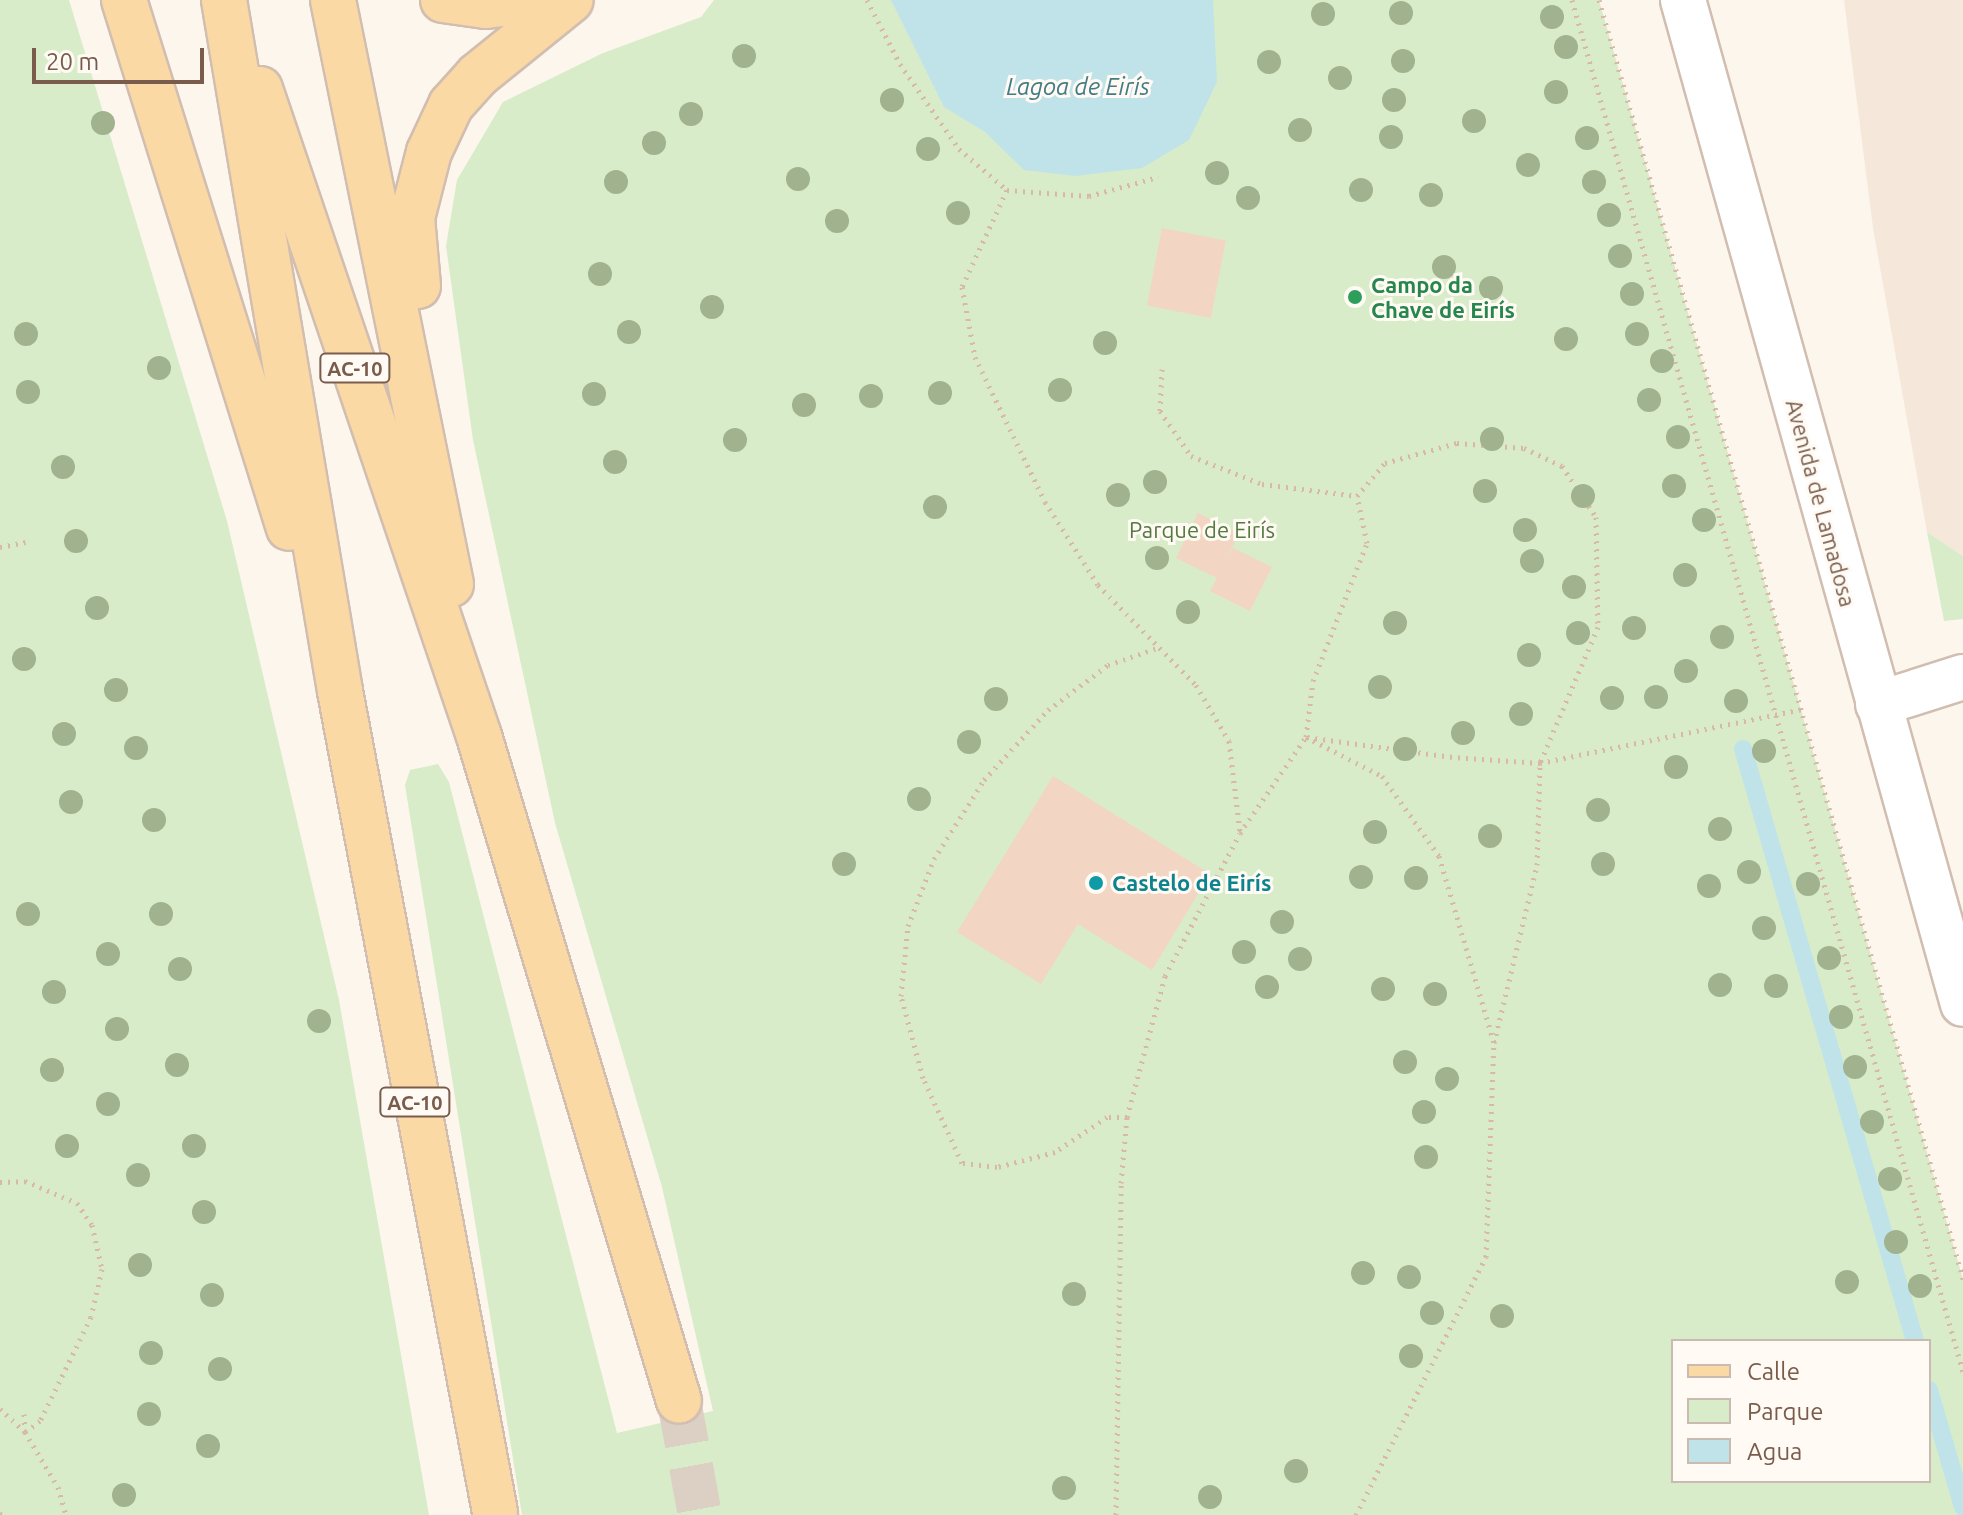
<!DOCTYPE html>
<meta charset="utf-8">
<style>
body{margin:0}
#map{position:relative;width:1963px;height:1515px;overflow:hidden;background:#fdf6ec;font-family:Ubuntu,sans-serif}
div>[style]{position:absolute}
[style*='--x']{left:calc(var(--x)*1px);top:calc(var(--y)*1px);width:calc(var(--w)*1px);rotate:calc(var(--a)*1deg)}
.residential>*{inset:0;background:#f5e8da}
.green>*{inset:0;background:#d8ecc9}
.water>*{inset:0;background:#bfe3e8}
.stream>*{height:18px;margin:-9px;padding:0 9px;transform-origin:9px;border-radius:9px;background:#bfe3e8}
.building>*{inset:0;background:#f3d5c3;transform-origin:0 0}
.primary-tunnel>*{height:44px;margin-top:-22px;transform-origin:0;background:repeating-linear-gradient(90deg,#dcd0c4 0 44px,transparent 0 66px)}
.path>*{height:5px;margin-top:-2.5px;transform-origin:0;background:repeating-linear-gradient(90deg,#d9b8a5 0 2px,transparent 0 8px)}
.roads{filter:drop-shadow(2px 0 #d1beb0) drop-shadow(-2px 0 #d1beb0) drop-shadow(0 2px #d1beb0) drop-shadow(0 -2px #d1beb0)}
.street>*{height:44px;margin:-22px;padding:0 22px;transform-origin:22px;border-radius:22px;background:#fff}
.primary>*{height:44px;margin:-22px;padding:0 22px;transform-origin:22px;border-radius:22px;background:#fbd9a5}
.trees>*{width:24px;height:24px;margin:-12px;border-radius:50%;background:#a0b28e}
.dots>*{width:22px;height:22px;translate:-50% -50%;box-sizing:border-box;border:4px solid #fffaf3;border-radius:50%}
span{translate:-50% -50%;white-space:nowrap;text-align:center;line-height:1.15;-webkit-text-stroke:6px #fffaf3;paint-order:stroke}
.shield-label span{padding:2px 6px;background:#fffaf3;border:2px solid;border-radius:6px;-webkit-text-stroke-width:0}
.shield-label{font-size:20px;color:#7a5c4d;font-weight:700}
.leisure-label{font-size:22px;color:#27864d;font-weight:700}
.left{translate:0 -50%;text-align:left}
.street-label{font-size:22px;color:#7a5c4d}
.park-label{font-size:22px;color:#537a41}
.culture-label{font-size:22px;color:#0d838f;font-weight:700}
.water-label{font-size:24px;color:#437c86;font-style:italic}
.legend{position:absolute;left:1671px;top:1339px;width:260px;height:144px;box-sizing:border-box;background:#fffaf3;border:2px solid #cabbb1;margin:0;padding:10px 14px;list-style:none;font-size:24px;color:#7a5c4d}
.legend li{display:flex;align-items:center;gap:16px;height:40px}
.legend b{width:40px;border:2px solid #cabbb1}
.scale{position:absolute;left:32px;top:48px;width:172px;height:36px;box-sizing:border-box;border:4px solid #7a5c4d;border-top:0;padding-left:10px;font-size:24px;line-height:28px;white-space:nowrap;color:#7a5c4d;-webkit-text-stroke:6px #fffaf3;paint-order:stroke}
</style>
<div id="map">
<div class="residential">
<i style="clip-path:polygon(1844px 0,1963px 0,1963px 556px,1927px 532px,1873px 228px)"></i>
</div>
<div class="green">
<i style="clip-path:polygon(0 0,69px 0,227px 521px,339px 1000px,429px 1515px,0 1515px)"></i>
<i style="clip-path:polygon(evenodd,714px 0,1599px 0,1963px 1279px,1963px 1515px,522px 1515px,405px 785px,410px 770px,438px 764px,449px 782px,617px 1433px,713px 1411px,662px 1187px,555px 823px,473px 440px,446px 246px,457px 180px,503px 102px,603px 53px,701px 17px,714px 0,1673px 1341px,1929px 1341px,1929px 1481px,1673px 1481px,1673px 1341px)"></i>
<i style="clip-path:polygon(1927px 532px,1963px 556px,1963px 619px,1944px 621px)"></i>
</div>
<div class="water">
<i style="clip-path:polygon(891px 0,1213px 0,1217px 82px,1189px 140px,1142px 168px,1075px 176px,1024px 170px,985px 132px,944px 107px)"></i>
</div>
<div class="stream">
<i style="--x:1743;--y:749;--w:616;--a:73.8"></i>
<i style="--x:1929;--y:1390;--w:122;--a:73.8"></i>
</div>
<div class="building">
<i style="left:1162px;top:228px;width:65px;height:79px;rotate:11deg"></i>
<i style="clip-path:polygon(1198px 513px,1239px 533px,1225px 563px,1233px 548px,1272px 567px,1250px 611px,1210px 591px,1217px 578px,1176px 558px)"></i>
<i style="clip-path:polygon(1053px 776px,1210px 874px,1152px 970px,1078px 924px,1041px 984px,957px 932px)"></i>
</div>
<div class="primary-tunnel">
<i style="--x:679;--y:1401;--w:116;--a:79.6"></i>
</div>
<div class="path">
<i style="--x:867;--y:0;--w:72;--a:62.7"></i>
<i style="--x:900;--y:64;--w:103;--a:55.2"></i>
<i style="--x:959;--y:149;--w:63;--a:40.5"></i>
<i style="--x:1007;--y:190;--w:107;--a:114.9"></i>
<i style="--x:962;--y:287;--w:71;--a:79.5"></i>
<i style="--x:975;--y:357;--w:161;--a:64.2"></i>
<i style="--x:1045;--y:502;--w:98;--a:57.4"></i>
<i style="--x:1098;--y:585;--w:140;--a:45.6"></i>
<i style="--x:1196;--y:685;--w:65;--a:59.5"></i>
<i style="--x:1229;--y:741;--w:92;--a:83.1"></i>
<i style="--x:1572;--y:0;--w:1427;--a:74.09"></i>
<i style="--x:1599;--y:0;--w:1330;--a:74.11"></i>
<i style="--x:1007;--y:190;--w:82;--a:4.2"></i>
<i style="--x:1089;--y:196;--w:72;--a:-15.4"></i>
<i style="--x:1162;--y:369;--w:42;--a:92.7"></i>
<i style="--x:1160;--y:411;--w:55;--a:55.4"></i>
<i style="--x:1191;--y:456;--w:76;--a:21.5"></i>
<i style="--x:1262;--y:484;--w:96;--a:7.2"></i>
<i style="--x:1457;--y:443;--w:67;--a:4.3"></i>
<i style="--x:1524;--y:448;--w:42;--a:25.3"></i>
<i style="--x:1562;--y:466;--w:61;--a:56.3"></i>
<i style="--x:1596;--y:517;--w:110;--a:89"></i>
<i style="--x:1598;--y:627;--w:148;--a:113.1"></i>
<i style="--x:1540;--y:763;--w:88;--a:-176.1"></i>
<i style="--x:1452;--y:757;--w:147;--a:-172.2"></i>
<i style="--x:1306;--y:737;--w:56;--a:-82.9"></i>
<i style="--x:1313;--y:681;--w:148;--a:-68.6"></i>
<i style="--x:1367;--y:543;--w:48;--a:-102"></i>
<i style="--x:1357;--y:496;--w:43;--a:-49.7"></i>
<i style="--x:1385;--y:463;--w:75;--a:-15.5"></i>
<i style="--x:0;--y:547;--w:26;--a:-11"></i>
<i style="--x:1127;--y:1117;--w:20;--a:180"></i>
<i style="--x:1107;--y:1117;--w:63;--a:146.1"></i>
<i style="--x:1055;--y:1152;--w:60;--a:165.5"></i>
<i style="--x:997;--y:1167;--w:35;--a:-173"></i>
<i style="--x:962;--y:1163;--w:94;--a:-114.6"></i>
<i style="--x:923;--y:1078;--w:85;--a:-105"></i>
<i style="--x:901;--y:996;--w:70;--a:-84.3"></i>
<i style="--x:908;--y:926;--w:72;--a:-68.8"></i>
<i style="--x:934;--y:859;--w:93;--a:-57.7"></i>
<i style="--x:984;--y:780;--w:95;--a:-47.6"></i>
<i style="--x:1048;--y:710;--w:75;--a:-36.9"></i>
<i style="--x:1108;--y:665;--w:55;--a:-19.1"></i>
<i style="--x:0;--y:1182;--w:25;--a:-2"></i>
<i style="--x:25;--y:1181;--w:56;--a:22.9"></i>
<i style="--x:77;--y:1203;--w:27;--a:56"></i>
<i style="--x:92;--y:1225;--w:45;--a:77.2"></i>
<i style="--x:102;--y:1269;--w:49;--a:102.9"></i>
<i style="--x:91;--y:1317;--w:116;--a:116.1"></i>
<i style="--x:40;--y:1421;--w:19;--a:144"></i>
<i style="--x:25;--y:1432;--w:34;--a:-137"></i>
<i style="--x:24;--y:1414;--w:18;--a:87"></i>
<i style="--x:25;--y:1432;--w:64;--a:59"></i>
<i style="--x:58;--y:1487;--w:29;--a:74"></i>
<i style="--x:0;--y:1514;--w:4;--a:14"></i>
<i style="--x:1116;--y:1515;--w:332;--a:-89.1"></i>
<i style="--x:1121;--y:1183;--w:66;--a:-84.8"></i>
<i style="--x:1127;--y:1117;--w:146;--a:-74.9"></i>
<i style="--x:1165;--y:976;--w:161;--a:-62.3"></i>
<i style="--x:1240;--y:833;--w:116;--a:-55.5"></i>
<i style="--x:1306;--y:737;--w:85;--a:27.2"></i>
<i style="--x:1382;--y:776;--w:98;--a:54.5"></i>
<i style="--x:1439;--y:856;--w:195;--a:73.6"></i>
<i style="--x:1356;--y:1515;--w:289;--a:-63.3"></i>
<i style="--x:1486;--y:1257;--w:214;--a:-87.9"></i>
<i style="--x:1494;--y:1043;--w:183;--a:-76.4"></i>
<i style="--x:1537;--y:865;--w:102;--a:-88.3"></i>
<i style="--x:1540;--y:763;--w:268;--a:-11.6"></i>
</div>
<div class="roads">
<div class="street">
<i style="--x:1683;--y:0;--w:1042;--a:74.42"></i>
<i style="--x:1878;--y:704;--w:89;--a:-17.6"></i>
</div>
<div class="primary">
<i style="--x:124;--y:0;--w:553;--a:72.65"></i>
<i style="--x:224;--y:0;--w:701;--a:80.47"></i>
<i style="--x:340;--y:691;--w:836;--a:79.31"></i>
<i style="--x:333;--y:0;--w:596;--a:78.58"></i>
<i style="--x:443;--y:0;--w:43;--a:7.9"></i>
<i style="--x:486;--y:6;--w:46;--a:-7.4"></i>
<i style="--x:260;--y:89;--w:683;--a:71.3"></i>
<i style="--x:479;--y:736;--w:694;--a:73.26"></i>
<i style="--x:418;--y:286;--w:68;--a:-95"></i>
<i style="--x:412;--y:218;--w:68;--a:-75.6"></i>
<i style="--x:429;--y:152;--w:52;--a:-64.9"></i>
<i style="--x:451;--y:105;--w:40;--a:-48"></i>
<i style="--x:478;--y:75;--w:119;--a:-38.9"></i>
</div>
</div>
<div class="trees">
<i style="left:1401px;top:13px"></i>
<i style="left:1323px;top:14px"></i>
<i style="left:1552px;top:17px"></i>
<i style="left:1566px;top:47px"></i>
<i style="left:744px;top:56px"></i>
<i style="left:1403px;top:61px"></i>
<i style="left:1269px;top:62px"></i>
<i style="left:1340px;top:78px"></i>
<i style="left:1556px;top:92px"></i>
<i style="left:892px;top:100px"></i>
<i style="left:1394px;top:100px"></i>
<i style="left:691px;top:114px"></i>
<i style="left:1474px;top:121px"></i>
<i style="left:103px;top:123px"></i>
<i style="left:1300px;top:130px"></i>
<i style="left:1391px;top:137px"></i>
<i style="left:1587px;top:138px"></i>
<i style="left:654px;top:143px"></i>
<i style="left:928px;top:149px"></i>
<i style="left:1528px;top:165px"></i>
<i style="left:1217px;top:173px"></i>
<i style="left:798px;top:179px"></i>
<i style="left:616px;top:182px"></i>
<i style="left:1594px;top:182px"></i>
<i style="left:1361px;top:190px"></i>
<i style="left:1431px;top:195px"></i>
<i style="left:1248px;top:198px"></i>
<i style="left:958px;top:213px"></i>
<i style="left:1609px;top:215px"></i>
<i style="left:837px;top:221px"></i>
<i style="left:1620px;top:256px"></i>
<i style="left:1444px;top:267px"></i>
<i style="left:600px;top:274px"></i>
<i style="left:1491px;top:288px"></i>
<i style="left:1632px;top:294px"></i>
<i style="left:712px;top:307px"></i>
<i style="left:629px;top:332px"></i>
<i style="left:26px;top:334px"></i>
<i style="left:1637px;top:334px"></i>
<i style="left:1566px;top:339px"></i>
<i style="left:1105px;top:343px"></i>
<i style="left:1662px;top:361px"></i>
<i style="left:159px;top:368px"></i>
<i style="left:1060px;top:390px"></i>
<i style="left:28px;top:392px"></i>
<i style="left:940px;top:393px"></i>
<i style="left:594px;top:394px"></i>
<i style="left:871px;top:396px"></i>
<i style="left:1649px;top:400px"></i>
<i style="left:804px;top:405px"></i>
<i style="left:1678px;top:437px"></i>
<i style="left:1492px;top:439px"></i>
<i style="left:735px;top:440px"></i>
<i style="left:615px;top:462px"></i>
<i style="left:63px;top:467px"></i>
<i style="left:1155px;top:482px"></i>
<i style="left:1674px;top:486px"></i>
<i style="left:1485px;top:491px"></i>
<i style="left:1118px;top:495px"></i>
<i style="left:1583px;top:496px"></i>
<i style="left:935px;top:507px"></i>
<i style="left:1704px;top:520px"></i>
<i style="left:1525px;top:530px"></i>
<i style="left:76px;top:541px"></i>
<i style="left:1157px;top:558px"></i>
<i style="left:1532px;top:561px"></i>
<i style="left:1685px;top:575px"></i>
<i style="left:1574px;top:587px"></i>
<i style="left:97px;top:608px"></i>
<i style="left:1188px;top:612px"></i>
<i style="left:1395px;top:623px"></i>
<i style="left:1634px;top:628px"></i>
<i style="left:1578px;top:633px"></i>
<i style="left:1722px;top:637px"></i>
<i style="left:1529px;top:655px"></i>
<i style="left:24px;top:659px"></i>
<i style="left:1686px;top:671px"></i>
<i style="left:1380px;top:687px"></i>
<i style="left:116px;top:690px"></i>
<i style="left:1656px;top:697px"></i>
<i style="left:1612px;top:698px"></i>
<i style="left:996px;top:699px"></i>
<i style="left:1736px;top:701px"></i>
<i style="left:1521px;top:714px"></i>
<i style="left:1463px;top:733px"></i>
<i style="left:64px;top:734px"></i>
<i style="left:969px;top:742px"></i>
<i style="left:136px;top:748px"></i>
<i style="left:1405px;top:749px"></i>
<i style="left:1764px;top:751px"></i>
<i style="left:1676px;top:767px"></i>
<i style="left:919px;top:799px"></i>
<i style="left:71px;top:802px"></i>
<i style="left:1598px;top:810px"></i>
<i style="left:154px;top:820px"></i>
<i style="left:1720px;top:829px"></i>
<i style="left:1375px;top:832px"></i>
<i style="left:1490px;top:836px"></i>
<i style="left:844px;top:864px"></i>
<i style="left:1603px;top:864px"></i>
<i style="left:1749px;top:872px"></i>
<i style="left:1361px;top:877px"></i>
<i style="left:1416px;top:878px"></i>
<i style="left:1808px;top:884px"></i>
<i style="left:1709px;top:886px"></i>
<i style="left:28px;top:914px"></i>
<i style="left:161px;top:914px"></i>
<i style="left:1282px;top:922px"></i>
<i style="left:1764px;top:928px"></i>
<i style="left:1244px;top:952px"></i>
<i style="left:108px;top:954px"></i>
<i style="left:1829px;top:958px"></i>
<i style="left:1300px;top:959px"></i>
<i style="left:180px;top:969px"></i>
<i style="left:1720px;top:985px"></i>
<i style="left:1776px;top:986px"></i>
<i style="left:1267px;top:987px"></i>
<i style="left:1383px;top:989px"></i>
<i style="left:54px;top:992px"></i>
<i style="left:1435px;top:994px"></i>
<i style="left:1841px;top:1017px"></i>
<i style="left:319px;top:1021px"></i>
<i style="left:117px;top:1029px"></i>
<i style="left:1405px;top:1062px"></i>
<i style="left:177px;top:1065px"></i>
<i style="left:1855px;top:1067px"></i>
<i style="left:52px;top:1070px"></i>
<i style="left:1447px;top:1079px"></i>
<i style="left:108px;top:1104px"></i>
<i style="left:1424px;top:1112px"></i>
<i style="left:1872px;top:1122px"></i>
<i style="left:67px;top:1146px"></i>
<i style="left:194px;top:1146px"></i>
<i style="left:1426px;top:1157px"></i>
<i style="left:138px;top:1175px"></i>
<i style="left:1890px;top:1179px"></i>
<i style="left:204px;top:1212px"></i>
<i style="left:1896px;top:1242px"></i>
<i style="left:140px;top:1265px"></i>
<i style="left:1363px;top:1273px"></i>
<i style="left:1409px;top:1277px"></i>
<i style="left:1847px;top:1282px"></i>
<i style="left:1920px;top:1286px"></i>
<i style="left:1074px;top:1294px"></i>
<i style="left:212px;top:1295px"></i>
<i style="left:1432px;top:1313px"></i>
<i style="left:1502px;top:1316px"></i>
<i style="left:151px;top:1353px"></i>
<i style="left:1411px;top:1356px"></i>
<i style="left:220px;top:1369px"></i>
<i style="left:149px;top:1414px"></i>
<i style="left:208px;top:1446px"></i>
<i style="left:1296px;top:1471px"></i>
<i style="left:1064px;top:1488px"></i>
<i style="left:124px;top:1495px"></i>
<i style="left:1210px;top:1497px"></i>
</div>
<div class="dots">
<i style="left:1355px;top:297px;background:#2e9e5b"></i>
<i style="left:1096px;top:883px;background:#0f9aa8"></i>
</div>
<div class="shield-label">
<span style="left:355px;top:368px">AC-10</span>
<span style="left:415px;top:1102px">AC-10</span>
</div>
<div class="leisure-label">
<span class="left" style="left:1371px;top:297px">Campo da<br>Chave de Eirís</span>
</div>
<div class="street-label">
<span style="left:1821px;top:503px;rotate:75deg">Avenida de Lamadosa</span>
</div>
<div class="park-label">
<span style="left:1202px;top:530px">Parque de Eirís</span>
</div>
<div class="culture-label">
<span class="left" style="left:1112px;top:883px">Castelo de Eirís</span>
</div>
<div class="water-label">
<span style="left:1078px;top:87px">Lagoa de Eirís</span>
</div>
<ul class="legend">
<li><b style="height:10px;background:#fbd9a5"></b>Calle</li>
<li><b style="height:22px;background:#d8ecc9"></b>Parque</li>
<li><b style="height:22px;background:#bfe3e8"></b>Agua</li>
</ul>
<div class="scale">20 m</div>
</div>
